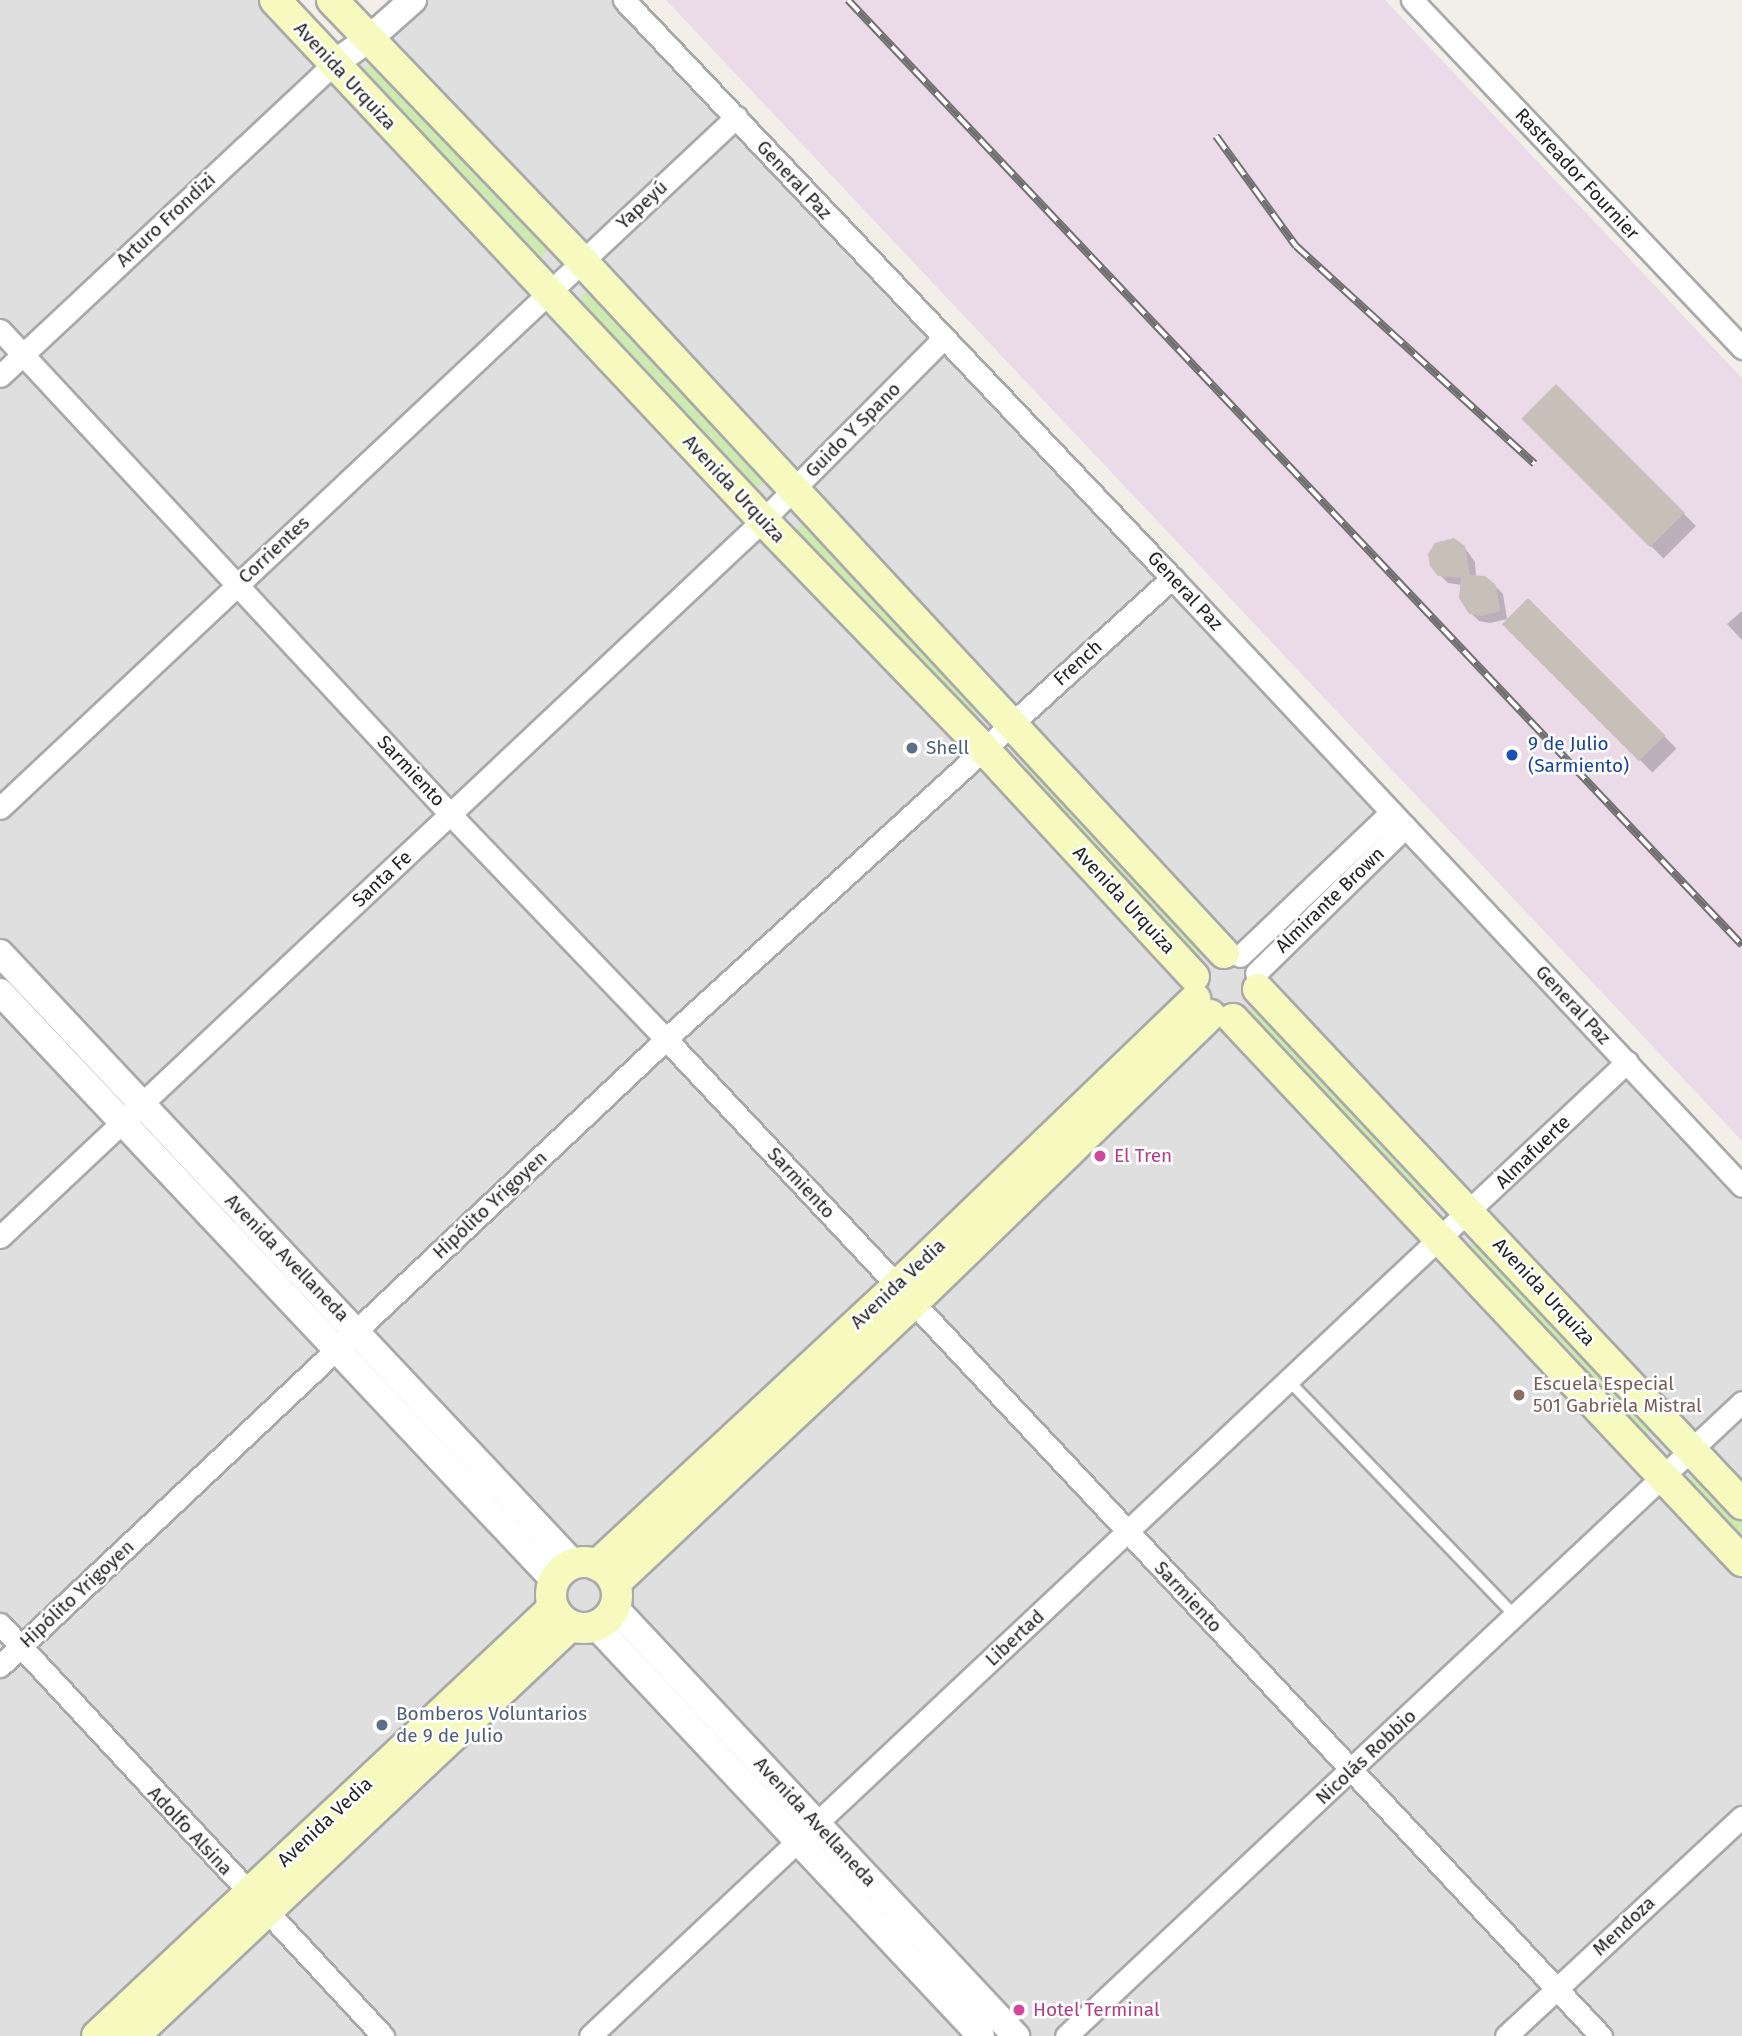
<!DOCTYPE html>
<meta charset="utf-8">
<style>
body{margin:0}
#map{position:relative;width:1742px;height:2036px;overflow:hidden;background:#f2efe9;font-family:"Fira Sans",sans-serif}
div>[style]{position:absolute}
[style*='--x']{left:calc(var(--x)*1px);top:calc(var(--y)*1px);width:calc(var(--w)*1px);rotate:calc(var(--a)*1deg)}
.residential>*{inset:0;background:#e0dfdf}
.industrial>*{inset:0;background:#ebdbe8}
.grass>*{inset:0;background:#cdebb0}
.shadow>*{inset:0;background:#0003;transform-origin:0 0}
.building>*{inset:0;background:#c7bfb8;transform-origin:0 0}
.roads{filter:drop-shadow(2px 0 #a9a9a9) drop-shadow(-2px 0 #a9a9a9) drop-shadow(0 2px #a9a9a9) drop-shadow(0 -2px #a9a9a9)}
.service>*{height:10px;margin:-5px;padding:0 5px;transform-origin:5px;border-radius:5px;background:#fff}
.minor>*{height:21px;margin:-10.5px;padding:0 10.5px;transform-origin:10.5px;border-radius:10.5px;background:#fff}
.tertiary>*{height:26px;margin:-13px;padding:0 13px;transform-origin:13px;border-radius:13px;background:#fff}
.secondary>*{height:30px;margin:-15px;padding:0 15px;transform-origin:15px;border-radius:15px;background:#f7fabf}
.secondary>.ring{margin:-15px;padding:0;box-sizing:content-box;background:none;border:30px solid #f7fabf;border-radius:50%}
.rail>*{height:8px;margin-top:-4px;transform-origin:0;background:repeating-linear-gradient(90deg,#fff 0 16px,#707070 0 32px);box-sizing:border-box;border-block:2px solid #707070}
.dots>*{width:19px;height:19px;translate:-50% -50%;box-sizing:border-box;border:4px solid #fff;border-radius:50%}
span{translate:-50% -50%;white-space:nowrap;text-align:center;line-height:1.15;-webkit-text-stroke:5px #fff;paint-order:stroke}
.street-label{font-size:19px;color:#222}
.transit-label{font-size:19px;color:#164399}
.left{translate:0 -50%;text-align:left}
.service-label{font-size:19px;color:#4e5e75}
.hotel-label{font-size:19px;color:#b23c85}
.education-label{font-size:19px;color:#785e54}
</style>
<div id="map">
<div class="residential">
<i style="clip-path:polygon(0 0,275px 0,333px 64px,413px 0,624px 0,1742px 1186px,1742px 2036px,0 2036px)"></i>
</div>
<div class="industrial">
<i style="clip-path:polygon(666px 0,1385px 0,1742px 378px,1742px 1141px)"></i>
</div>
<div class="grass">
<i style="clip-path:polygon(374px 63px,544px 242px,547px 248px,543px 258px,537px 261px,362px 75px,364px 68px)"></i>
<i style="clip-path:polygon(588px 291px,592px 291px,765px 476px,761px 486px,751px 488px,581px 307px,582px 296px)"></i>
<i style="clip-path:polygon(803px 521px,979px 709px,976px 715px,973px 717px,795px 532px)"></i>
<i style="clip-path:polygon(1027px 761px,1203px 950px,1200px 956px,1194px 958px,1019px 769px)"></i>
<i style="clip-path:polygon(1253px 1004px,1431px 1194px,1429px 1197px,1422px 1200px,1248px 1014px)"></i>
<i style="clip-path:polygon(1475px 1241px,1651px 1426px,1648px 1435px,1645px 1437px,1467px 1249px)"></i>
<i style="clip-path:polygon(1694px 1473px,1742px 1517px,1742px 1548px,1686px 1480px)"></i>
</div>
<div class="shadow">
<i style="left:1556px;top:386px;width:198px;height:46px;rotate:45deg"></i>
<i style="clip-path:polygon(1441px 541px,1459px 543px,1467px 551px,1475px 562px,1476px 577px,1495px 586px,1503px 594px,1507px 619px,1490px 623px,1479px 621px,1471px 613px,1462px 585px,1448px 583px,1431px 566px,1430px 554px)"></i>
<i style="left:1528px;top:600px;width:210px;height:34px;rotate:45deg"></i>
<i style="clip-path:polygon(1742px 611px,1742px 640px,1727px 624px)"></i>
</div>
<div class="building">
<i style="left:1556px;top:384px;width:182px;height:49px;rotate:45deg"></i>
<i style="clip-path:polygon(1454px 538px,1465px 546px,1470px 575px,1485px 576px,1496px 585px,1500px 611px,1482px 616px,1469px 614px,1459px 598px,1461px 578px,1438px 576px,1430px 566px,1428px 554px,1435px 543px)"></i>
<i style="left:1528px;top:598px;width:194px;height:37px;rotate:45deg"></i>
</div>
<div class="roads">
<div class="service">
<i style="--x:1289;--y:1381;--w:327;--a:46.1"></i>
</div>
<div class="minor">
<i style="--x:624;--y:0;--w:796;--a:46.53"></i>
<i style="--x:1172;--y:578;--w:833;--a:46.85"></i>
<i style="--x:1412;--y:0;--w:480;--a:46.5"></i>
<i style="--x:0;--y:330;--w:661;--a:47.08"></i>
<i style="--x:450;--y:814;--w:312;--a:46.2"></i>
<i style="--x:666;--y:1039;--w:1367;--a:46.84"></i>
<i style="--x:0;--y:376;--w:456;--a:-43.1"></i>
<i style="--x:0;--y:808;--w:1010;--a:-43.19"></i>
<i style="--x:1240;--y:956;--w:209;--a:-43.6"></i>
<i style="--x:1256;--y:973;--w:209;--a:-44.4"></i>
<i style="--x:0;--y:1237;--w:1047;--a:-43.22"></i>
<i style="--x:763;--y:520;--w:255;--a:-45.2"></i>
<i style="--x:0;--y:1624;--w:563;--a:47.09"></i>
<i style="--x:0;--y:1666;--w:915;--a:-43.27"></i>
<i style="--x:666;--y:1039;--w:685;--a:-42.34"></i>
<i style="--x:590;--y:2036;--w:1423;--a:-43.21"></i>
<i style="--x:1066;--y:2036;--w:927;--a:-43.16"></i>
<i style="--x:1506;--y:2036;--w:322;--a:-42.9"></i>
</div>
<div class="tertiary">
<i style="--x:333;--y:64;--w:44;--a:-34.8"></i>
<i style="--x:369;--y:39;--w:59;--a:-41.6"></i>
<i style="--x:0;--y:953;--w:837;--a:46.79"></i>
<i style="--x:0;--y:992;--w:808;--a:46.71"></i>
<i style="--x:615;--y:1608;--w:587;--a:46.87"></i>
<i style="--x:596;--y:1626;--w:562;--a:46.8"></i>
</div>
<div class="secondary">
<i style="--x:275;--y:0;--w:713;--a:46.82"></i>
<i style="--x:763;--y:520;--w:317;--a:46"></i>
<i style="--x:983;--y:748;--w:311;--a:47.3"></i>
<i style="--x:332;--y:0;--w:361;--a:46.2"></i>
<i style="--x:582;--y:261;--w:944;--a:47.15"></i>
<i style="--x:1258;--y:989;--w:707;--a:46.78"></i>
<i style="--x:1233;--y:1019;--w:744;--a:46.8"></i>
<i class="ring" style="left:551px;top:1562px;width:36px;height:36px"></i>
<i style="--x:597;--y:1565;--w:410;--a:-42.9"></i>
<i style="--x:897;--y:1286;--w:414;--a:-43.9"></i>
<i style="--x:615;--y:1583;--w:409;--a:-43.2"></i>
<i style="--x:913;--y:1303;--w:414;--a:-44.1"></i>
<i style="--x:97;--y:2036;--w:625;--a:-43.19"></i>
<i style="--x:134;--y:2036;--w:598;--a:-43.24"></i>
</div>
</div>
<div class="rail">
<i style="--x:848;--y:0;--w:1301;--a:46.59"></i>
<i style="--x:1216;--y:136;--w:136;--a:54"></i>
<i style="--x:1296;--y:246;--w:323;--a:42.4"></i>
</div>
<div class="dots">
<i style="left:912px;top:748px;background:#5c6f8a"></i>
<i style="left:1512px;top:755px;background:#1a4fb4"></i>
<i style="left:1100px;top:1156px;background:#d1479c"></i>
<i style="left:1519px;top:1395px;background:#8d6e63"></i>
<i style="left:382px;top:1725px;background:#5c6f8a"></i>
<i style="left:1019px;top:2010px;background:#d1479c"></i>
</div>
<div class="street-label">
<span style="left:345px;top:76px;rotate:47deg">Avenida Urquiza</span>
<span style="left:1577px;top:174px;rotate:47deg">Rastreador Fournier</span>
<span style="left:794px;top:180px;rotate:47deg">General Paz</span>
<span style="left:642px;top:205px;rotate:-43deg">Yapeyú</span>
<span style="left:166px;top:220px;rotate:-43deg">Arturo Frondizi</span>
<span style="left:853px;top:430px;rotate:-45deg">Guido Y Spano</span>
<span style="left:734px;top:489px;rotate:47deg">Avenida Urquiza</span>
<span style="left:274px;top:550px;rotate:-43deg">Corrientes</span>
<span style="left:1185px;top:591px;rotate:47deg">General Paz</span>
<span style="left:1078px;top:663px;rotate:-42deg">French</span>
<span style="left:411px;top:771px;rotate:47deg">Sarmiento</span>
<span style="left:382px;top:879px;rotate:-43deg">Santa Fe</span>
<span style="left:1124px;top:900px;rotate:47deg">Avenida Urquiza</span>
<span style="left:1330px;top:900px;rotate:-44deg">Almirante Brown</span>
<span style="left:1573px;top:1005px;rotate:47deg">General Paz</span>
<span style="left:1533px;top:1152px;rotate:-44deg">Almafuerte</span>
<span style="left:801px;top:1183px;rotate:47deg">Sarmiento</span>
<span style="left:490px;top:1205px;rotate:-43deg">Hipólito Yrigoyen</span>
<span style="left:287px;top:1258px;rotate:46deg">Avenida Avellaneda</span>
<span style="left:898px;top:1284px;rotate:-43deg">Avenida Vedia</span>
<span style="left:1544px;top:1292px;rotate:47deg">Avenida Urquiza</span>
<span style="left:77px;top:1594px;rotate:-43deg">Hipólito Yrigoyen</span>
<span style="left:1188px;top:1597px;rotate:47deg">Sarmiento</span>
<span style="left:1015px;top:1638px;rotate:-43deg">Libertad</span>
<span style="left:1366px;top:1757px;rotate:-43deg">Nicolás Robbio</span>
<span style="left:325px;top:1822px;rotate:-43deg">Avenida Vedia</span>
<span style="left:815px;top:1822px;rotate:47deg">Avenida Avellaneda</span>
<span style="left:190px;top:1831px;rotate:47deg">Adolfo Alsina</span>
<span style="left:1624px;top:1926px;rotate:-43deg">Mendoza</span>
</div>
<div class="transit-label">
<span class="left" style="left:1528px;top:755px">9 de Julio<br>(Sarmiento)</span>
</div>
<div class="service-label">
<span class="left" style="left:926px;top:748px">Shell</span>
<span class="left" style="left:396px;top:1725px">Bomberos Voluntarios<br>de 9 de Julio</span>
</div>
<div class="hotel-label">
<span class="left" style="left:1114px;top:1156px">El Tren</span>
<span class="left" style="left:1033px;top:2010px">Hotel Terminal</span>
</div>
<div class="education-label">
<span class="left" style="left:1533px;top:1395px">Escuela Especial<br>501 Gabriela Mistral</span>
</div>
</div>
